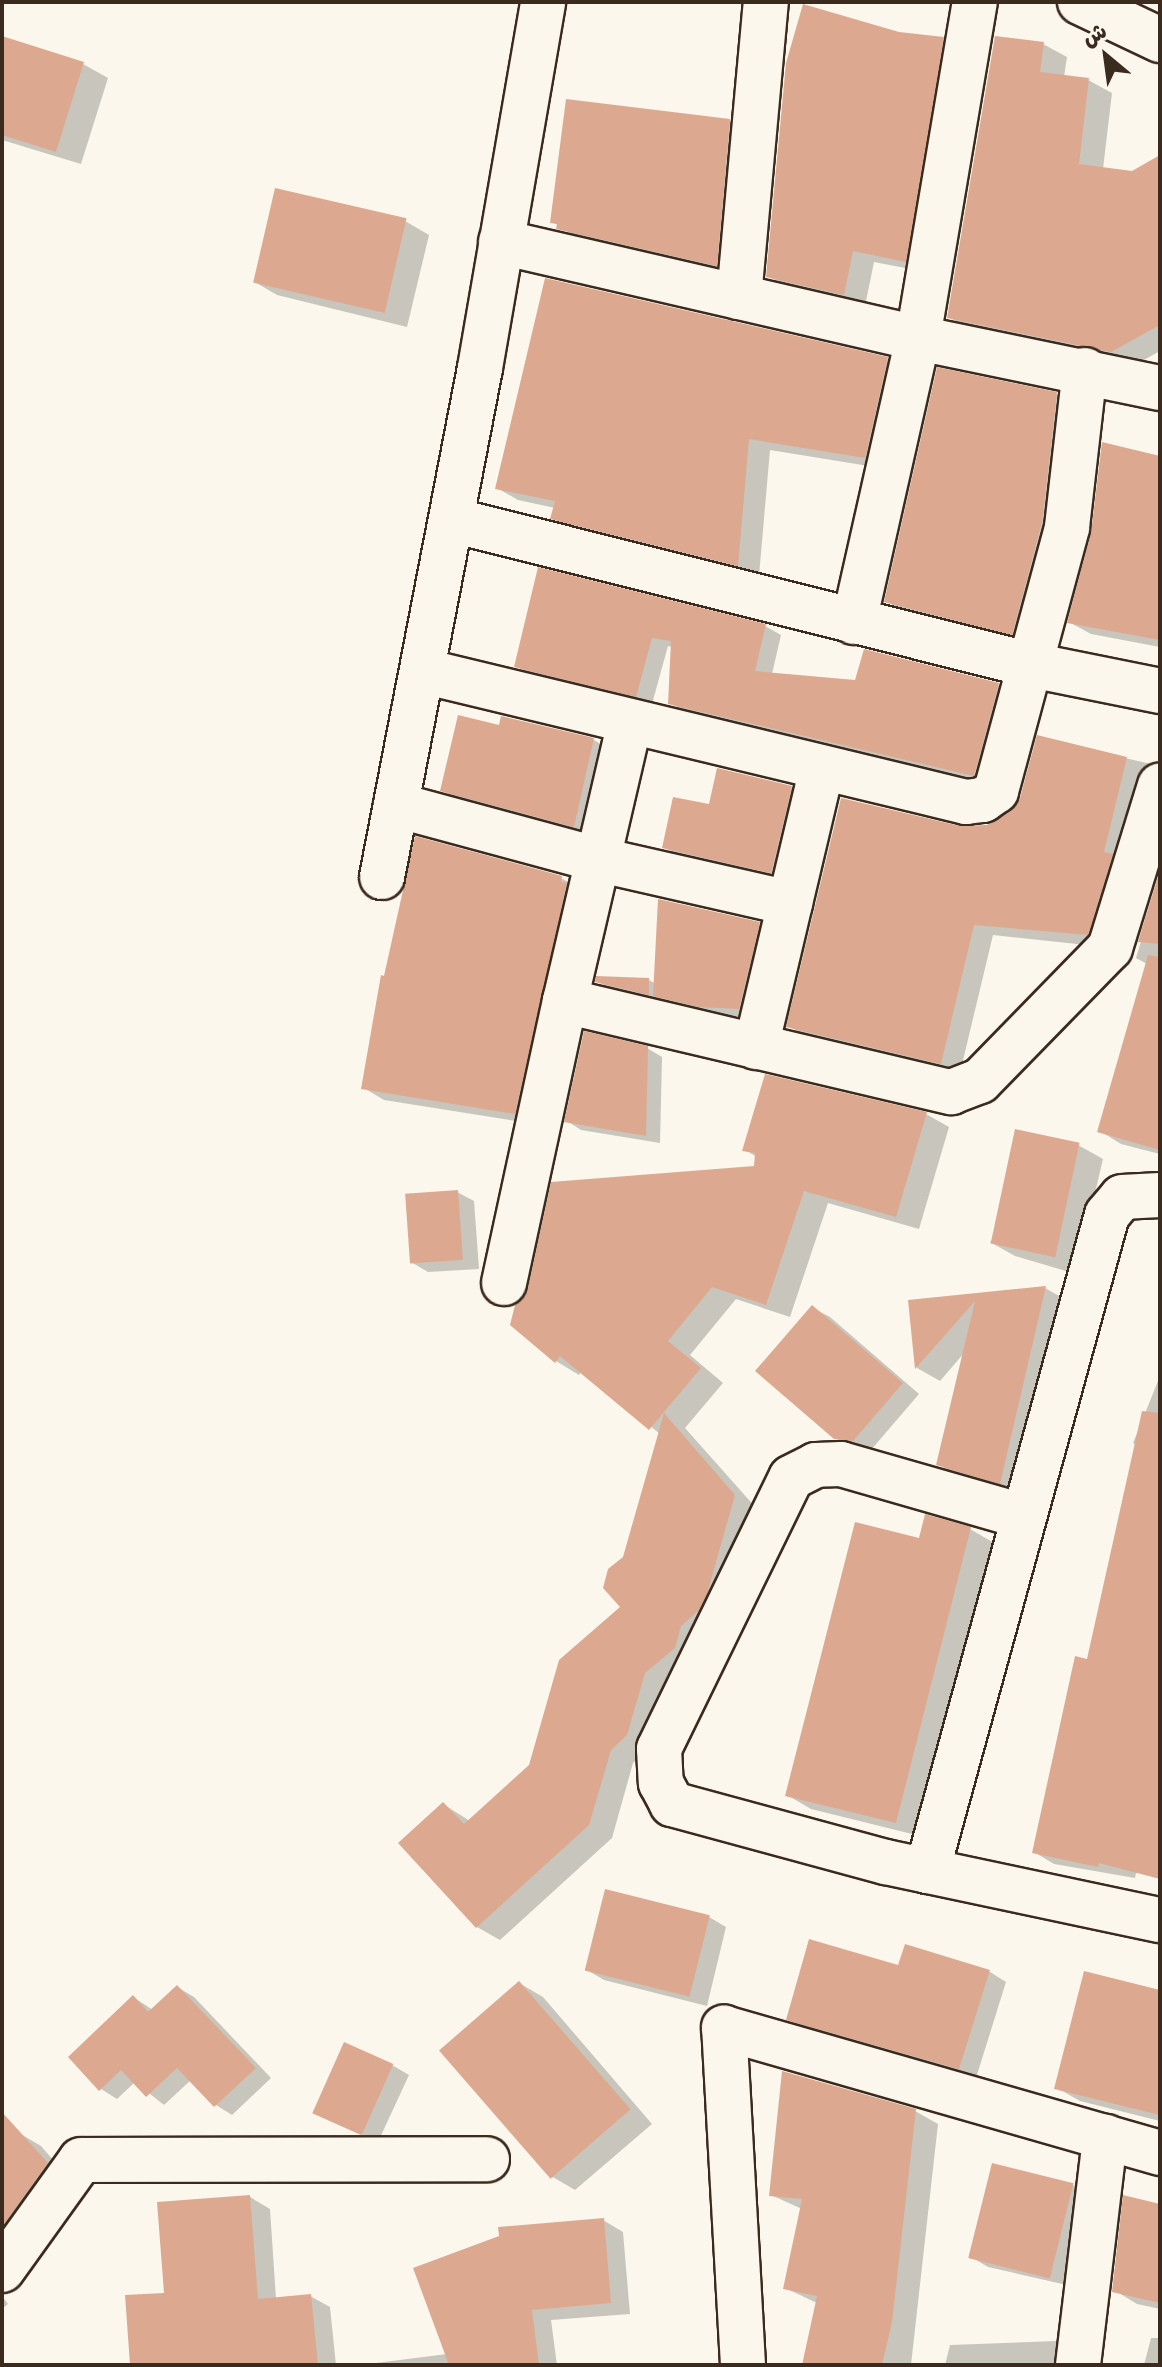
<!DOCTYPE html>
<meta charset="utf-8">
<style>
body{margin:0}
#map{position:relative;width:1162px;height:2367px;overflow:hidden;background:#fbf7ec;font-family:Itim,"Playpen Sans Arabic",sans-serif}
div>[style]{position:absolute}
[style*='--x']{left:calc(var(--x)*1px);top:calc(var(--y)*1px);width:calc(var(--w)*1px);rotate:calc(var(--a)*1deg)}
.shadow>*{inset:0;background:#0003}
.building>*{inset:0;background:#dca990;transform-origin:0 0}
.roads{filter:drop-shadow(2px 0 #3b2a1e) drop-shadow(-2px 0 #3b2a1e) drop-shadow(0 2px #3b2a1e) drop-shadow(0 -2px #3b2a1e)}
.street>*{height:44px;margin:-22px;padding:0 22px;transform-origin:22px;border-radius:22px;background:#fbf7ec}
span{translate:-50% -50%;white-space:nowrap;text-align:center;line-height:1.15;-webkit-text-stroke:7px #fbf7ec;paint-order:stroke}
.frame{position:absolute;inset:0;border:4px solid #3b2a1e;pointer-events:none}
.north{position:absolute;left:1066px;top:16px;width:80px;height:80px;-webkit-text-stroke:6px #fbf7ec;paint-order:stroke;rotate:331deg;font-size:22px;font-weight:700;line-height:32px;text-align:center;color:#3b2a1e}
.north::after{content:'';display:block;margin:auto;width:28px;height:36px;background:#3b2a1e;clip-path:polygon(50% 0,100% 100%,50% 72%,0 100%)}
</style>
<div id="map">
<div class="shadow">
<i style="clip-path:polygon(899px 34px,943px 39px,964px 51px,926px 272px,874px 262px,865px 306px,789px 288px,768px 276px)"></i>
<i style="clip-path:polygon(2px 39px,83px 64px,108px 78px,81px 164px,2px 140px)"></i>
<i style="clip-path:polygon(1043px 44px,1067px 57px,1064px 77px,1088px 80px,1112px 93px,1103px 169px,1132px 173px,1160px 157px,1160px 351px,1135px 365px,972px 331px,949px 317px)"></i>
<i style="clip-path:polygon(730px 121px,754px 135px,741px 278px,583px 242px,553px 222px)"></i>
<i style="clip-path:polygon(405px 221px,429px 235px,407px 327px,277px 295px,253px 281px)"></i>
<i style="clip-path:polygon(887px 359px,909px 371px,887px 469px,770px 450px,759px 576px,574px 530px,553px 518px,555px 508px,518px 500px,497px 488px)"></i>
<i style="clip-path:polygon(1057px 394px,1077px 406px,1032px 645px,906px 613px,886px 601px)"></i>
<i style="clip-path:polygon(1160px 458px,1160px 647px,1091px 634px,1069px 622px)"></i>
<i style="clip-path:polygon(540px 570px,765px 626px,781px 635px,772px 674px,856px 683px,998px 685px,1014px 694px,990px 783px,686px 712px,670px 703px,672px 647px,668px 646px,652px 704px,532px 675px,516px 666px)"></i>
<i style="clip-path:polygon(503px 718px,594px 740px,610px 750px,590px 835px,459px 800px,442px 790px,501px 727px)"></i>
<i style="clip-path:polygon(1038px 738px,1151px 764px,1160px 769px,1105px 947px,993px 935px,960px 1073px,808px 1038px,789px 1026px,969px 829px,997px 823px,1012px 812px,1022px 798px)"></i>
<i style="clip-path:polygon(791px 788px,808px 797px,788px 881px,681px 857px,664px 847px,710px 807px)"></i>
<i style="clip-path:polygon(561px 878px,581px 889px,535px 1124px,384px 1100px,364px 1088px)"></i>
<i style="clip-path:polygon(1160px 878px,1160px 1154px,1121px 1144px,1100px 1131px,1147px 964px,1136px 958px)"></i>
<i style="clip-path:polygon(759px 924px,776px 933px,756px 1017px,717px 1015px,614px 991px,597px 981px,649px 980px,656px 984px)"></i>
<i style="clip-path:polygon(647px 1048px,662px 1057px,660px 1143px,581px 1130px,567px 1121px)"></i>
<i style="clip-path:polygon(926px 1114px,949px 1127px,919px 1229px,828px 1203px,790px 1317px,736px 1299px,690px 1355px,723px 1383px,685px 1428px,757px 1509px,649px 1748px,633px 1763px,612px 1838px,500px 1940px,477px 1927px,443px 1804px,470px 1821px,531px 1766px,623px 1607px,624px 1558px,660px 1434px,582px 1371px,579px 1375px,556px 1361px,512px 1325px,756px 1168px,757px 1157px,745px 1150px)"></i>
<i style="clip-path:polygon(1078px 1145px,1103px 1159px,1076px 1274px,1015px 1256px,990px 1242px)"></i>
<i style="clip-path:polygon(457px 1192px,474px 1201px,479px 1269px,428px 1272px,411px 1262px)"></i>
<i style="clip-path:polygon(1045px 1288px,1068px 1301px,1023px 1495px,961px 1478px,938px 1464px,965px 1352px,940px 1381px,917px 1368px,910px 1301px)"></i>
<i style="clip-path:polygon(813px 1308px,830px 1317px,919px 1394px,871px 1450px,853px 1448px,835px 1438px)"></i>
<i style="clip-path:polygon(1160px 1376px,1160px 1763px,1135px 1878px,1054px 1864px,1034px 1852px,1089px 1661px,1136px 1445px,1133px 1443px)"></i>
<i style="clip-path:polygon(970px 1529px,994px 1543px,920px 1836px,811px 1809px,787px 1795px,920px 1540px)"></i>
<i style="clip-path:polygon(709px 1917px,726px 1927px,707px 2006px,604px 1980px,587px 1970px)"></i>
<i style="clip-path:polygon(906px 1946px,990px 1972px,1006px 1982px,976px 2078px,805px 2028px,788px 2019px,899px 1968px)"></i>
<i style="clip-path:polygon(519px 1983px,543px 1997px,652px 2124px,575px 2190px,551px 2176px)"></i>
<i style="clip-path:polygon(177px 1987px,194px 1997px,271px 2078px,232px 2115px,216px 2105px,191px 2080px,164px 2105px,135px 2082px,117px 2099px,101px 2089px,133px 1997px,153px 2010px)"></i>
<i style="clip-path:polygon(1160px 1992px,1160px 2121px,1080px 2101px,1057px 2088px)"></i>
<i style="clip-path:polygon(392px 2065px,409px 2075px,378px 2142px,314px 2112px)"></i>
<i style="clip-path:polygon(915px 2111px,938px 2124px,911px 2365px,804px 2365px,817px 2303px,785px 2288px,802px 2209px,771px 2195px)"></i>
<i style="clip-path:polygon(19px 2133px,41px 2146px,68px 2177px,2px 2270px,2px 2149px)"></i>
<i style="clip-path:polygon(1074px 2185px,1091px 2195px,1080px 2288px,988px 2267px,971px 2257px)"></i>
<i style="clip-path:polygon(250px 2197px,270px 2209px,276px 2299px,310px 2296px,330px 2307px,336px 2365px,132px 2365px,166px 2295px)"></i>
<i style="clip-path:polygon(1160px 2205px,1160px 2309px,1137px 2304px,1114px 2290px)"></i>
<i style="clip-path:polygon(603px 2220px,623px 2232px,630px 2314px,551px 2320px,557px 2365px,360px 2365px,447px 2354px)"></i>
<i style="clip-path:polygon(2px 2296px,8px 2304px,2px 2309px)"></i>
<i style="clip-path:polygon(1151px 2338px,1160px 2338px,1160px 2365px,1144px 2365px)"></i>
<i style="clip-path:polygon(1055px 2341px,1078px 2355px,1078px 2365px,945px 2365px,950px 2345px)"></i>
</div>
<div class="building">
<i style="clip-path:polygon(803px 4px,899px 32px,944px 37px,906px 262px,853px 251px,844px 295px,766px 277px,786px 63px)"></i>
<i style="clip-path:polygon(2px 36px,84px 62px,56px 152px,2px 135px)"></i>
<i style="clip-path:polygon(995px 36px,1044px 42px,1040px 72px,1089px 78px,1079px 164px,1132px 171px,1160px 155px,1160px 325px,1111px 352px,947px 318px)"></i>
<i style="clip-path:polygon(566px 99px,730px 119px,717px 266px,556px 229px,557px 224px,550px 223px)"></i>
<i style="left:275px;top:188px;width:135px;height:97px;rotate:13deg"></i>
<i style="clip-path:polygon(545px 278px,888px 357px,865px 458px,749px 439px,738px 566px,550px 519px,555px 501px,495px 489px)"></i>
<i style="clip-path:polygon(937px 367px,1057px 392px,1042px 522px,1012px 635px,884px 602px)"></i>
<i style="clip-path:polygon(1102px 442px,1160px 456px,1160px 640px,1067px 623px,1091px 533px)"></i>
<i style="clip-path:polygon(538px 567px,766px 624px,755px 671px,855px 680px,864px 649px,999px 683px,974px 776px,668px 704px,671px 641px,652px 638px,636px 697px,514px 667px)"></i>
<i style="clip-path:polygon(458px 715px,499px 725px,501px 716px,594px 738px,574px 827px,440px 791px)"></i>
<i style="clip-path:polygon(1037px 735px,1127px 757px,1104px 852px,1113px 854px,1088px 935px,974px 925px,941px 1064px,786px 1027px,841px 798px,960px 826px,987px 825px,1010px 812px,1020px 798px)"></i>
<i style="clip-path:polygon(717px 768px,792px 786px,771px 873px,662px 848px,673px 797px,709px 804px)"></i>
<i style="clip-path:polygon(415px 836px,562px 876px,561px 882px,567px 883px,515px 1114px,361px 1089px,381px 975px,384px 976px)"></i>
<i style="clip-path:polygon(1160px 870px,1160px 944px,1138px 942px)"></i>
<i style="clip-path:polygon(658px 899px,760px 922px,739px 1009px,699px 1007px,653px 996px)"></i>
<i style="clip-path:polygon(1148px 955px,1160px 957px,1160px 1150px,1097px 1132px)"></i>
<i style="clip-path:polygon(596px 976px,649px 978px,649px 995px,595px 982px)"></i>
<i style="clip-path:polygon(584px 1031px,648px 1046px,646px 1136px,564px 1122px)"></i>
<i style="clip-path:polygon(765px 1074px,927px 1112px,896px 1217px,804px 1191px,766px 1305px,712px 1287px,668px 1341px,701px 1368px,649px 1430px,560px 1356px,555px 1363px,510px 1325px,515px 1305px,528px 1288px,551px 1182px,754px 1166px,755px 1153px,742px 1151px)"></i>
<i style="left:1015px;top:1129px;width:66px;height:117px;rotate:12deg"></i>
<i style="left:458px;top:1190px;width:70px;height:53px;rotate:86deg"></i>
<i style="clip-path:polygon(1046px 1286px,1000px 1484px,936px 1465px,975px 1301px,915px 1369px,908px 1300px)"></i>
<i style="clip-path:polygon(812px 1305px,903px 1383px,853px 1441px,834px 1439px,755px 1371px)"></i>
<i style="clip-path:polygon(1142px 1411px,1160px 1413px,1160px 1879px,1099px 1863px,1098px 1867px,1032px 1853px,1075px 1656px,1087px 1659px)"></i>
<i style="clip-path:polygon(664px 1413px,735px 1495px,707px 1594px,698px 1611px,681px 1626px,675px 1648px,645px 1673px,627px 1735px,611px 1750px,589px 1825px,476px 1928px,398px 1843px,443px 1802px,464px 1824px,529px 1765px,559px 1660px,620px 1607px,603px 1588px,608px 1569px,623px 1557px)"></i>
<i style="clip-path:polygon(925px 1514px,971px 1527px,896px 1823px,785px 1796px,855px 1522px,919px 1538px)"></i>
<i style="left:605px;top:1889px;width:108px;height:84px;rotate:14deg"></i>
<i style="clip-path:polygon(809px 1939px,898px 1965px,905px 1944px,990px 1970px,959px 2069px,786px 2020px)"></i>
<i style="clip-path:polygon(1084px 1971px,1160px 1990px,1160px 2115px,1054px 2089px)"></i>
<i style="left:519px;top:1981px;width:170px;height:106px;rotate:49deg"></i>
<i style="clip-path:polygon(177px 1985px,256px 2068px,214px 2107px,177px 2068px,146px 2097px,121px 2070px,99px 2091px,68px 2057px,133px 1995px,148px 2012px)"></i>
<i style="left:344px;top:2042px;width:54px;height:78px;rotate:24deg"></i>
<i style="clip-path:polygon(782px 2071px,916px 2109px,892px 2322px,882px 2365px,802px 2365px,817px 2296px,783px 2289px,802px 2199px,769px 2196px)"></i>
<i style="clip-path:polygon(2px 2112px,48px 2163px,2px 2227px)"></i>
<i style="left:992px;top:2163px;width:84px;height:98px;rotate:14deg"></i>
<i style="clip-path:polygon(250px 2195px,258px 2299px,311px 2294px,318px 2365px,130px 2365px,125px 2295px,164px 2293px,157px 2202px)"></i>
<i style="clip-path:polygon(1123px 2195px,1160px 2204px,1160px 2303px,1112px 2292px)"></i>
<i style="clip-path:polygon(604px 2218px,611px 2303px,532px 2310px,539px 2365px,449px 2365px,413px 2268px,499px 2236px,498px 2227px)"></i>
</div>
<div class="roads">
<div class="street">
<i style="--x:1080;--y:2;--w:89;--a:25.4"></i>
<i style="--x:501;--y:242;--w:428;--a:13"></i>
<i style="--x:918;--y:338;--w:247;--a:11.7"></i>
<i style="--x:739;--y:297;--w:296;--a:-84.8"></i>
<i style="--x:452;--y:520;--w:597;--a:14.06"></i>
<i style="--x:1031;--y:665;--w:132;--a:11.4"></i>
<i style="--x:854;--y:622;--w:291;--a:-77.3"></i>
<i style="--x:918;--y:338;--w:341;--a:-80.4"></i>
<i style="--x:423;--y:671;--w:559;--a:13.56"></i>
<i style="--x:966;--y:802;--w:17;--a:-7"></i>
<i style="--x:983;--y:800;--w:16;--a:-35"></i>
<i style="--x:996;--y:791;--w:273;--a:-74.9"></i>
<i style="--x:1067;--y:527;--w:158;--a:-83.5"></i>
<i style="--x:396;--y:805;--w:207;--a:15.1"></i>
<i style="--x:596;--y:859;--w:199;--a:12.8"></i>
<i style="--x:382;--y:877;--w:518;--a:-79.1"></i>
<i style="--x:480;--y:368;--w:371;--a:-80.2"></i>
<i style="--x:565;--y:1001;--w:286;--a:-76.9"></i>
<i style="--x:756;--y:1047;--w:287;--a:-76.7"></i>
<i style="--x:504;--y:1283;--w:289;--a:-77.8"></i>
<i style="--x:565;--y:1001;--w:397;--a:13.3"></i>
<i style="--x:951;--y:1092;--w:31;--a:-21"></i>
<i style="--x:980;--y:1081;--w:186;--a:-45.7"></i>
<i style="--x:1110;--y:948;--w:170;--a:-72.9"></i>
<i style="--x:1022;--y:1516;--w:188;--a:-164"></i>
<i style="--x:841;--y:1464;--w:25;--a:178"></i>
<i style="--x:816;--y:1465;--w:28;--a:153"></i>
<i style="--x:791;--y:1478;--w:301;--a:116"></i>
<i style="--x:659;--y:1749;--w:34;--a:87"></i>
<i style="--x:661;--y:1783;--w:24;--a:62"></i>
<i style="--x:672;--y:1804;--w:222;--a:15.2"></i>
<i style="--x:886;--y:1862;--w:280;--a:12"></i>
<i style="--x:927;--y:1871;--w:680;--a:-74.66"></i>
<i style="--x:1107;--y:1215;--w:23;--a:-50"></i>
<i style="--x:1122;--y:1197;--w:38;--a:-3"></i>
<i style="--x:2;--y:2270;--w:135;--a:-54.3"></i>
<i style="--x:81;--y:2160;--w:406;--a:-0.1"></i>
<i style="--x:743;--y:2365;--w:338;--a:-93.2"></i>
<i style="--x:724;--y:2028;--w:454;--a:16"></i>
<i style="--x:1078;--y:2365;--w:230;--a:-83.2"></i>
</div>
</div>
<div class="frame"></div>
<div class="north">ش</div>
</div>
